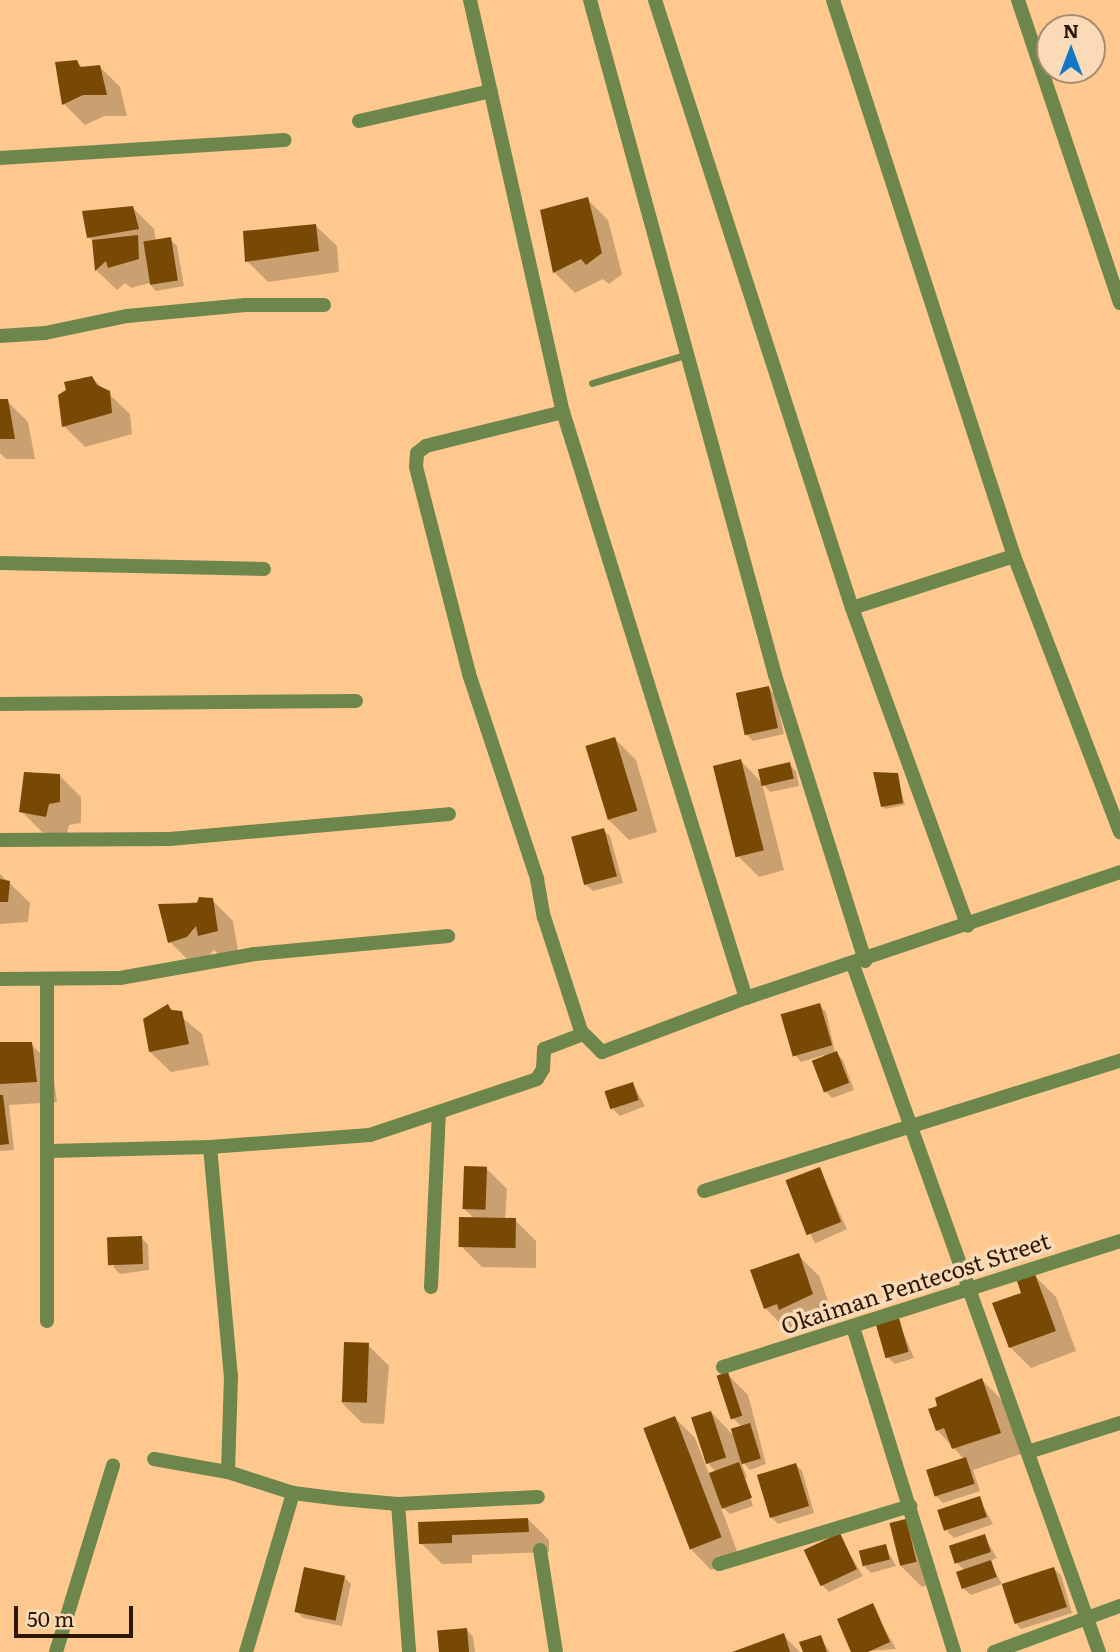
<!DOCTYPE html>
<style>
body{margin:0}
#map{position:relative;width:1120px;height:1652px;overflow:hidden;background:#fec88e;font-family:Literata,serif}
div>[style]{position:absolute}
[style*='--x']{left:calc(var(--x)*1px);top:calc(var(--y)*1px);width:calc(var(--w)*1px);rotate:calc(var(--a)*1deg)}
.shadow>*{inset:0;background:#0003;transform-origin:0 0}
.building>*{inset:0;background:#774905;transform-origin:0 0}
.lane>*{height:7px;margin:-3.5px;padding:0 3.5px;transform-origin:3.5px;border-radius:3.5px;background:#6c864c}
.street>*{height:14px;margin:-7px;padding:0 7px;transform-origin:7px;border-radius:7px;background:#6c864c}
span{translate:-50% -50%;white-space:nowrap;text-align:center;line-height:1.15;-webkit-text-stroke:7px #fbdab8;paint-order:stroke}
.street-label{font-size:23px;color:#2b1701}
.north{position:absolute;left:1036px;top:14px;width:70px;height:70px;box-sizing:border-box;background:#fbdab8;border:2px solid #a88c6f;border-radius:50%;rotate:0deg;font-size:19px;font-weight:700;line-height:28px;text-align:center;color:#2b1701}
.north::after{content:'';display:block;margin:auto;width:24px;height:32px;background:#1477c3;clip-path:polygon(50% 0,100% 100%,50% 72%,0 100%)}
.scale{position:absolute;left:14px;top:1606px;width:119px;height:32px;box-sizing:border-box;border:4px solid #2b1701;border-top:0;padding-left:9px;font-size:21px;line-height:24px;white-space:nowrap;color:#2b1701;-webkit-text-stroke:5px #fbdab8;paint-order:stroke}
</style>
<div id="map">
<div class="shadow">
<i style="clip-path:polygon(76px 61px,83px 68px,99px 66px,120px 87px,127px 116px,104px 116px,85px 125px,64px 104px)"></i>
<i style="clip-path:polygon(587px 199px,608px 220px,622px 274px,609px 284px,603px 279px,575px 293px,555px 273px,542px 211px)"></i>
<i style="clip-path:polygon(133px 208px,154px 229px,156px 241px,170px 239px,177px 246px,184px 286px,156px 291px,149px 283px,131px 288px,125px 283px,117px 290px,96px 270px,94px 242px,89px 237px)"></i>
<i style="clip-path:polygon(316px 226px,337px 246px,339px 272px,268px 282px,247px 261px)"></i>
<i style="clip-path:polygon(91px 377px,130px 414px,132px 434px,85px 447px,64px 426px)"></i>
<i style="clip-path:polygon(0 401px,7px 401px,28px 422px,35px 459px,6px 459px,0 453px)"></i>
<i style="clip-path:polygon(769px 688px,775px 695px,784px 734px,753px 741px,746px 734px)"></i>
<i style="clip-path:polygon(615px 739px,636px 760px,657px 832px,629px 840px,608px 819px)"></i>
<i style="clip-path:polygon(741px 761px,763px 784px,789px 764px,796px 771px,799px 786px,770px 792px,762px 783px,784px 870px,759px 877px,738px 856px)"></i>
<i style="clip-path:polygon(897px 775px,905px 805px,885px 809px,883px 806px)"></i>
<i style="clip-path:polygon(60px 776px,81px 797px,81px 823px,69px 825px,66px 837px,42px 832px,21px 811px)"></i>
<i style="clip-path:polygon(603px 830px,610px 836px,623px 883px,593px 891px,586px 885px)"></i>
<i style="clip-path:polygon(0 874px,30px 903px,28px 922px,0 924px)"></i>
<i style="clip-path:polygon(212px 900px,233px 921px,238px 951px,220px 956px,214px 950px,207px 958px,191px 963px,170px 942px,160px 906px)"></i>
<i style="clip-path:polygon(819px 1005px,826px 1012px,835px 1052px,843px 1060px,854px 1090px,832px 1098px,825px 1091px,824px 1055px,801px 1062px,795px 1055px)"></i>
<i style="clip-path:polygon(168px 1006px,202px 1034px,209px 1065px,171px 1072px,150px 1052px)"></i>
<i style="clip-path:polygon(0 1044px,31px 1044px,52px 1065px,57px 1102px,9px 1105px,14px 1150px,0 1151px)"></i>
<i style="clip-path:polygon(633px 1084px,645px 1106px,620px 1116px,613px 1109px)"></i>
<i style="clip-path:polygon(486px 1168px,507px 1189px,505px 1220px,515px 1220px,536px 1241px,536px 1268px,482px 1267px,461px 1246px,475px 1219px,464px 1209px)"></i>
<i style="left:820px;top:1169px;width:66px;height:35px;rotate:66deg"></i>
<i style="clip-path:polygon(142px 1238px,148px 1245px,149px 1270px,120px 1274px,113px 1267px)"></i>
<i style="clip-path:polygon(798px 1255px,819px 1276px,833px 1315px,801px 1330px,796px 1325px,786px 1329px,765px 1308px)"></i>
<i style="clip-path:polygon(1035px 1276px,1056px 1297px,1076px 1351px,1031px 1368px,1010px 1347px,1024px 1294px)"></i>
<i style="clip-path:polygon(898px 1320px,914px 1358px,895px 1364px,888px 1358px)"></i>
<i style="clip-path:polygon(368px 1345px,389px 1366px,384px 1424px,362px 1423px,341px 1402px)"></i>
<i style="clip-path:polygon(727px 1374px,748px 1395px,766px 1464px,750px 1470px,740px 1459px,757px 1505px,747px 1478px,743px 1478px,753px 1506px,730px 1514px,720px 1505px,740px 1559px,711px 1570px,691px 1549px,675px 1418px,695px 1438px,709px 1474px,716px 1472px,704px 1459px,711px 1412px,735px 1437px,742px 1427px,733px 1418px)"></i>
<i style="clip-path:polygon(982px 1380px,1003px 1401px,1021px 1454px,973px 1470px,980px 1491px,943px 1503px,936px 1496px,964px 1459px,937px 1430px,940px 1407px)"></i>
<i style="clip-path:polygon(796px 1465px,802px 1471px,814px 1513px,778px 1524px,771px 1517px)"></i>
<i style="clip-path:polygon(979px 1498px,993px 1524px,954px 1538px,947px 1531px)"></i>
<i style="clip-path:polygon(528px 1519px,549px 1540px,549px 1552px,472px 1555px,472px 1563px,442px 1564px,421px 1543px,420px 1524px)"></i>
<i style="clip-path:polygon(905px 1521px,936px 1583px,922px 1587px,901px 1566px)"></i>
<i style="clip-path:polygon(839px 1536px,863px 1576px,829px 1592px,823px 1586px)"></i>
<i style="clip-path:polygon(984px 1536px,997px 1558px,989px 1561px,1002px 1584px,971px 1595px,964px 1589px,965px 1571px,957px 1563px)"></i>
<i style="clip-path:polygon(885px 1546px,896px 1566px,871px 1573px,865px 1567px)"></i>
<i style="clip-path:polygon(1054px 1569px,1061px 1575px,1072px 1613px,1021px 1629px,1015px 1622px)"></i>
<i style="clip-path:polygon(345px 1578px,351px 1584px,342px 1626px,303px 1618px,296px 1611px)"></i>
<i style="clip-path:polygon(872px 1606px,896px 1649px,853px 1652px)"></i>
<i style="clip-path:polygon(467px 1630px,473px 1637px,475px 1652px,441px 1652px)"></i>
<i style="clip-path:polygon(783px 1635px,800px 1652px,737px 1652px)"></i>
<i style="clip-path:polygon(820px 1637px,830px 1652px,804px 1652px)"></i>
</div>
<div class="building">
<i style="clip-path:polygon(77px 60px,80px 67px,100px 65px,107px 95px,83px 95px,62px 105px,55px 62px)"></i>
<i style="clip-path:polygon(588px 197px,602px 253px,586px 265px,581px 259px,553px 273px,540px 210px)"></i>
<i style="clip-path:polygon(133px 206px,139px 229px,87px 238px,82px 211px)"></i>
<i style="clip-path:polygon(316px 224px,319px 251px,245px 262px,243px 231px)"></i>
<i style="clip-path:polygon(138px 235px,139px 259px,108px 268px,106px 261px,95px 271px,92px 240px)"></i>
<i style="left:171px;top:237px;width:44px;height:28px;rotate:81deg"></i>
<i style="clip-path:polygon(92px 376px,97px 385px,110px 391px,112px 413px,62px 427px,58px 395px,66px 390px,64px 382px)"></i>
<i style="clip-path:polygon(0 399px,8px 399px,15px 439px,0 439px)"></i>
<i style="left:769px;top:686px;width:43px;height:34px;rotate:78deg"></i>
<i style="left:615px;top:737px;width:77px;height:31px;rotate:73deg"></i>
<i style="left:741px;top:759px;width:94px;height:29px;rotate:76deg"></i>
<i style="left:790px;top:762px;width:17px;height:33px;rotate:77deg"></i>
<i style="clip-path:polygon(24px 772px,60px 774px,60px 802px,49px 804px,46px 817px,19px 812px)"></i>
<i style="clip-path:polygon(873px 772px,898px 773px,903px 803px,881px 807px)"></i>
<i style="left:604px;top:828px;width:50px;height:34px;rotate:75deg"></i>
<i style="clip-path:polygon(0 879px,10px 881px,8px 902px,0 902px)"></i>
<i style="clip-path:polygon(199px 897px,213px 898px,218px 931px,198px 936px,196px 926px,187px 937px,168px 943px,158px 904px,197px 903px)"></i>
<i style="left:820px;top:1003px;width:44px;height:41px;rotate:74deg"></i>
<i style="clip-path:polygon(168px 1004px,171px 1010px,182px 1011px,189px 1044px,149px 1052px,143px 1019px)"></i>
<i style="clip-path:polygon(0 1042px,32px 1042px,37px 1082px,0 1084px)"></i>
<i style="left:837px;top:1051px;width:34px;height:27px;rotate:69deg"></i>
<i style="left:633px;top:1082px;width:19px;height:30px;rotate:72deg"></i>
<i style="clip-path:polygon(0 1095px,3px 1095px,9px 1144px,0 1145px)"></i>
<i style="left:464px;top:1166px;width:23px;height:43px;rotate:2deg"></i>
<i style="left:820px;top:1167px;width:59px;height:37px;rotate:69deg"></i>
<i style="left:459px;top:1217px;width:57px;height:30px;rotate:1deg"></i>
<i style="left:142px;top:1236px;width:28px;height:35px;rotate:88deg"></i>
<i style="clip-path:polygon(799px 1253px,813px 1294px,779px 1310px,777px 1304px,764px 1309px,750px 1270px)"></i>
<i style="clip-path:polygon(1035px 1274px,1056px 1331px,1009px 1348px,992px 1303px,1021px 1293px,1017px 1281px)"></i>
<i style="left:899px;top:1318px;width:35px;height:24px;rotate:74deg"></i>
<i style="left:344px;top:1342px;width:25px;height:60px;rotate:2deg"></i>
<i style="left:728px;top:1372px;width:46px;height:12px;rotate:72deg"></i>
<i style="clip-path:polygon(982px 1378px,1001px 1433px,952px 1449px,944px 1428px,936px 1431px,928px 1409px,937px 1406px,935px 1398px)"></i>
<i style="left:711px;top:1411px;width:49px;height:21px;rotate:72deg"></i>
<i style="left:675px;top:1416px;width:130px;height:34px;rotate:69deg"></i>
<i style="left:750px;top:1423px;width:37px;height:20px;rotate:73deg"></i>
<i style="left:966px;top:1457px;width:28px;height:42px;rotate:72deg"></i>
<i style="left:739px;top:1462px;width:38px;height:32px;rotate:70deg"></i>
<i style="left:796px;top:1463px;width:45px;height:41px;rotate:73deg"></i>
<i style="left:980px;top:1496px;width:22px;height:45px;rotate:72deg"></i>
<i style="clip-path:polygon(528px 1518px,529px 1532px,452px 1535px,452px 1543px,419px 1544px,418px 1522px)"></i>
<i style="left:906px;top:1519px;width:44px;height:17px;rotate:76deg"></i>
<i style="left:840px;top:1533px;width:40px;height:40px;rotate:65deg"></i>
<i style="left:985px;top:1534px;width:19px;height:38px;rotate:72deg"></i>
<i style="left:886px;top:1544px;width:16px;height:28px;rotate:76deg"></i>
<i style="left:991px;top:1560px;width:18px;height:37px;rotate:71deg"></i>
<i style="left:304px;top:1567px;width:42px;height:46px;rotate:12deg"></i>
<i style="left:1054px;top:1567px;width:42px;height:55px;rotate:72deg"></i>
<i style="clip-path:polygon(873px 1603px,890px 1642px,868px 1652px,851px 1652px,837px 1619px)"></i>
<i style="left:467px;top:1628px;width:24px;height:30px;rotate:85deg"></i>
<i style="clip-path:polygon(784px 1633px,790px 1652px,732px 1652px)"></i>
<i style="clip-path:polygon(821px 1635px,827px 1652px,803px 1652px,799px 1642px)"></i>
</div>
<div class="lane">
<i style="--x:592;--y:383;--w:100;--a:-16.8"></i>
</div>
<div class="street">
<i style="--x:470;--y:0;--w:422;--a:77.3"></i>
<i style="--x:563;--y:412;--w:614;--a:72.66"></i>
<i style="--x:590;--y:0;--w:700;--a:74.67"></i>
<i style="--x:775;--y:675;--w:300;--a:72.5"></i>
<i style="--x:655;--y:0;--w:639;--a:72.05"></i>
<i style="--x:852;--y:608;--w:338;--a:70"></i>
<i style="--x:833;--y:0;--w:585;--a:71.97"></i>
<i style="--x:1014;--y:556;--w:296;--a:69"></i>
<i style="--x:1018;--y:0;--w:320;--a:71.4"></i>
<i style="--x:359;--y:121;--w:135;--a:-12.8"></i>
<i style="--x:0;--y:158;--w:285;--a:-3.6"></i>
<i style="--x:0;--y:336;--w:45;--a:-3.8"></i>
<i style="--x:45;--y:333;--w:84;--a:-11.7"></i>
<i style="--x:127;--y:316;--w:119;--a:-5.3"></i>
<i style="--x:245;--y:305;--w:79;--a:0"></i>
<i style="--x:563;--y:412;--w:141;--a:166.1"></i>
<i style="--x:426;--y:446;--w:11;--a:142"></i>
<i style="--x:417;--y:453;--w:14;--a:94"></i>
<i style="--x:416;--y:467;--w:214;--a:75.6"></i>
<i style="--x:469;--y:674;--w:216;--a:71.6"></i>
<i style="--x:537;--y:879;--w:39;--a:80"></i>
<i style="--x:544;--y:917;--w:120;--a:72"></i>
<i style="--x:581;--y:1031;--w:30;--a:45"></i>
<i style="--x:602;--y:1052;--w:154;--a:-20.6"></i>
<i style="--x:746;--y:998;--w:395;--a:-18.6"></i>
<i style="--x:0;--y:563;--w:264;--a:1.3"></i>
<i style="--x:852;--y:608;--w:170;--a:-17.8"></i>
<i style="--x:0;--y:704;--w:356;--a:-0.5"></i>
<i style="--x:0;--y:840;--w:170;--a:-0.3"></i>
<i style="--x:170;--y:839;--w:280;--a:-5.1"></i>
<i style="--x:853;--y:965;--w:730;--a:70.3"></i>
<i style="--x:0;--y:979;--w:120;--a:-0.5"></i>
<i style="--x:120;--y:978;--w:137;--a:-10.1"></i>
<i style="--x:255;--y:954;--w:194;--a:-5.3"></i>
<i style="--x:47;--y:980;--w:341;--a:90"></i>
<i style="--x:210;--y:1147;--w:230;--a:84.8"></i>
<i style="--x:231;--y:1376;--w:96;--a:91.8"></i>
<i style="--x:50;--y:1151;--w:160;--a:-1.4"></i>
<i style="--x:210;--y:1147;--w:160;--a:-4.3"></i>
<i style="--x:370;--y:1135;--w:176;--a:-18.5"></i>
<i style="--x:537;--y:1079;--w:12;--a:-59"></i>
<i style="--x:543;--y:1069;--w:20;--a:-87"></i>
<i style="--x:544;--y:1049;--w:42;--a:-21"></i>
<i style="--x:704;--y:1191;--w:436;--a:-17.4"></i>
<i style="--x:431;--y:1287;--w:173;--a:-87.4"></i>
<i style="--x:853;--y:1327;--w:340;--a:72.7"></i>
<i style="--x:723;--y:1367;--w:417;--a:-17.6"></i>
<i style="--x:1028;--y:1452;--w:96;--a:-17.5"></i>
<i style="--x:154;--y:1459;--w:75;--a:10"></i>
<i style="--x:228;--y:1472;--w:68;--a:17.9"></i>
<i style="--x:293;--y:1493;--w:48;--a:7.1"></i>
<i style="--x:341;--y:1499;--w:57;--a:5"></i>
<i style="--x:398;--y:1504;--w:140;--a:-2.9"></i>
<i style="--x:398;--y:1504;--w:148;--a:85.7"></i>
<i style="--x:540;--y:1550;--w:103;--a:81.1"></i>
<i style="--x:719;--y:1564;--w:200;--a:-16.9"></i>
<i style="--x:56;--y:1652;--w:195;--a:-73"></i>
<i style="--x:246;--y:1652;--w:166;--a:-73.5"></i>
<i style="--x:994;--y:1652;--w:134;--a:-20.1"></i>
</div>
<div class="street-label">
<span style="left:915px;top:1282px;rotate:-18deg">Okaiman Pentecost Street</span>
</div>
<div class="north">N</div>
<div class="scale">50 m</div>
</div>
